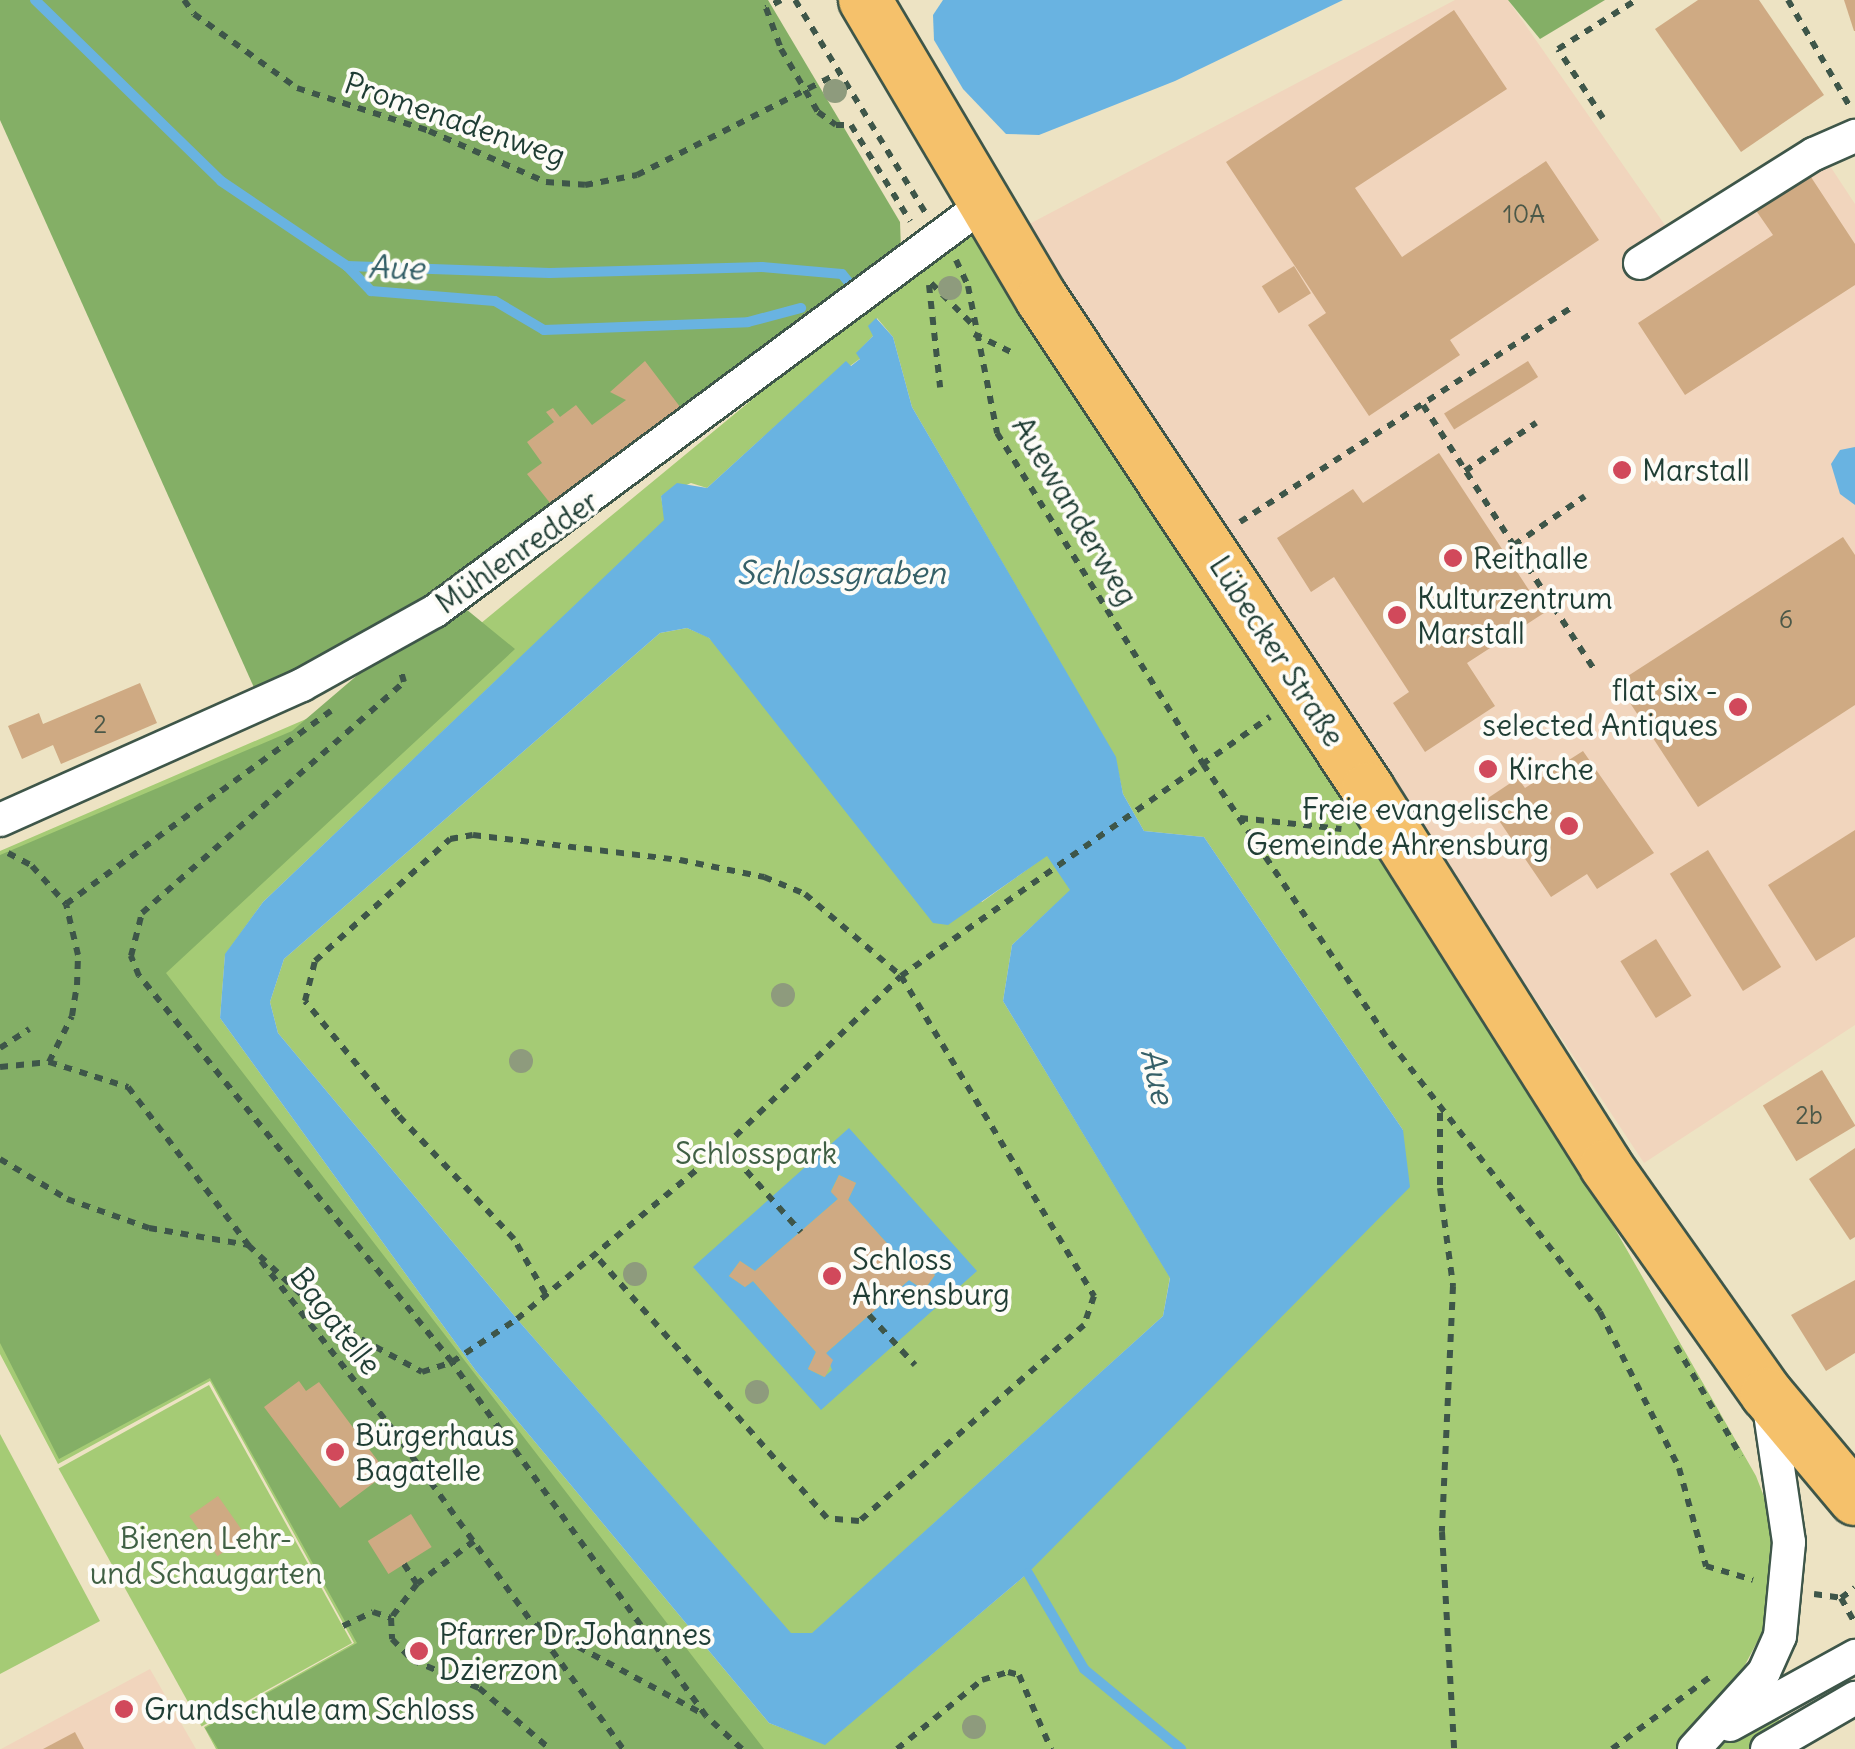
<!DOCTYPE html>
<meta charset="utf-8">
<style>
body{margin:0}
#map{position:relative;width:1855px;height:1749px;overflow:hidden;background:#ede3c3;font-family:Delius,sans-serif}
div>[style]{position:absolute}
[style*='--x']{left:calc(var(--x)*1px);top:calc(var(--y)*1px);width:calc(var(--w)*1px);rotate:calc(var(--a)*1deg)}
.built>*{inset:0;background:#f1d5bd}
.green>*{inset:0;background:#a5cb75;transform-origin:0 0}
.forest>*{inset:0;background:#84af66}
.water>*{inset:0;background:#69b3e1}
.stream>*{height:10px;margin:-5px;padding:0 5px;transform-origin:5px;border-radius:5px;background:#69b3e1}
.building>*{inset:0;background:#cfaa83;transform-origin:0 0}
.path>*{height:6px;margin-top:-3px;transform-origin:0;background:repeating-linear-gradient(90deg,#3e5649 0 8px,transparent 0 16px)}
.roads{filter:drop-shadow(2px 0 #3e5649) drop-shadow(-2px 0 #3e5649) drop-shadow(0 2px #3e5649) drop-shadow(0 -2px #3e5649)}
.street>*{height:32px;margin:-16px;padding:0 16px;transform-origin:16px;border-radius:16px;background:#fff}
.primary>*{height:52px;margin:-26px;padding:0 26px;transform-origin:26px;border-radius:26px;background:#f5c16b}
.trees>*{width:24px;height:24px;margin:-12px;border-radius:50%;background:#8e9b7d}
.dots>*{width:28px;height:28px;translate:-50% -50%;box-sizing:border-box;border:5px solid #fdfcf7;border-radius:50%}
span{translate:-50% -50%;white-space:nowrap;text-align:center;line-height:1.15;-webkit-text-stroke:8px #fdfcf7;paint-order:stroke}
.number-label{font-size:25px;color:#4b5848}
.number-label span{-webkit-text-stroke-width:0}
.street-label{font-size:30px;color:#1f3d34}
.poi-label{font-size:30px;color:#1f3d34}
.left{translate:0 -50%;text-align:left}
.right{translate:-100% -50%;text-align:right}
.park-label{font-size:30px;color:#406044}
.water-label{font-size:32px;color:#356068;font-style:italic}
</style>
<div id="map">
<div class="built">
<i style="clip-path:polygon(1455px 0,1508px 0,1667px 228px,1811px 137px,1855px 204px,1855px 1025px,1644px 1163px,1220px 523px,1016px 231px)"></i>
<i style="clip-path:polygon(150px 1669px,196px 1749px,1px 1749px)"></i>
</div>
<div class="green">
<i style="clip-path:polygon(evenodd,970px 220px,1418px 909px,1599px 1201px,1756px 1476px,1773px 1520px,1774px 1567px,1767px 1623px,1745px 1665px,1797px 1749px,216px 1749px,204px 1727px,354px 1643px,210px 1381px,58px 1464px,0 1354px,0 851px,429px 666px,970px 220px,877px 318px,893px 337px,912px 407px,1115px 757px,1123px 794px,1144px 831px,1204px 837px,1403px 1130px,1028px 1573px,825px 1744px,769px 1723px,476px 1371px,220px 1018px,225px 955px,263px 902px,665px 520px,661px 496px,691px 483px,707px 488px,846px 362px,850px 366px,861px 358px,857px 353px,873px 336px,877px 318px)"></i>
<i style="clip-path:polygon(687px 628px,708px 637px,982px 902px,1047px 855px,1071px 890px,1012px 945px,1003px 1001px,1170px 1277px,1163px 1316px,813px 1633px,791px 1634px,517px 1319px,278px 1033px,270px 1002px,284px 959px,660px 633px)"></i>
<i style="left:209px;top:1385px;width:295px;height:172px;rotate:61deg"></i>
<i style="clip-path:polygon(0 1434px,100px 1621px,0 1674px)"></i>
</div>
<div class="forest">
<i style="clip-path:polygon(0 0,768px 0,900px 222px,901px 250px,559px 515px,373px 634px,256px 692px,0 120px)"></i>
<i style="clip-path:polygon(1508px 0,1605px 0,1540px 39px)"></i>
<i style="clip-path:polygon(450px 596px,515px 649px,166px 973px,764px 1749px,218px 1749px,205px 1728px,357px 1643px,210px 1378px,59px 1459px,0 1343px,0 855px,292px 731px)"></i>
</div>
<div class="water">
<i style="clip-path:polygon(943px 0,1343px 0,1175px 81px,1039px 135px,1006px 134px,963px 89px,934px 40px,933px 15px)"></i>
<i style="clip-path:polygon(evenodd,876px 318px,893px 337px,912px 407px,1116px 757px,1123px 794px,1144px 831px,1204px 837px,1403px 1130px,1410px 1187px,1028px 1573px,825px 1745px,769px 1723px,476px 1371px,220px 1018px,225px 954px,263px 902px,664px 520px,661px 496px,677px 483px,707px 488px,846px 361px,851px 366px,860px 359px,856px 353px,873px 336px,868px 326px,876px 318px,687px 628px,709px 638px,933px 923px,948px 925px,1047px 856px,1070px 890px,1012px 945px,1003px 1001px,1170px 1278px,1163px 1316px,812px 1633px,791px 1633px,517px 1319px,278px 1033px,270px 1002px,284px 959px,660px 633px,687px 628px)"></i>
<i style="clip-path:polygon(1855px 447px,1855px 505px,1840px 494px,1831px 464px,1840px 450px)"></i>
<i style="clip-path:polygon(evenodd,849px 1128px,977px 1271px,821px 1410px,693px 1267px,849px 1128px,839px 1175px,856px 1183px,848px 1200px,911px 1270px,919px 1264px,935px 1275px,924px 1290px,909px 1280px,826px 1353px,832px 1370px,824px 1377px,808px 1369px,816px 1352px,753px 1281px,745px 1287px,729px 1276px,740px 1261px,755px 1271px,838px 1199px,831px 1191px,839px 1175px)"></i>
</div>
<div class="stream">
<i style="--x:35;--y:0;--w:260;--a:44.2"></i>
<i style="--x:221;--y:181;--w:152;--a:34"></i>
<i style="--x:347;--y:266;--w:203;--a:2"></i>
<i style="--x:550;--y:273;--w:212;--a:-1.6"></i>
<i style="--x:762;--y:267;--w:80;--a:5"></i>
<i style="--x:842;--y:274;--w:14;--a:51"></i>
<i style="--x:347;--y:266;--w:35;--a:46"></i>
<i style="--x:371;--y:291;--w:124;--a:4.6"></i>
<i style="--x:495;--y:301;--w:57;--a:30.6"></i>
<i style="--x:544;--y:330;--w:204;--a:-2.2"></i>
<i style="--x:748;--y:322;--w:55;--a:-14.8"></i>
<i style="--x:1028;--y:1573;--w:111;--a:59.7"></i>
<i style="--x:1084;--y:1669;--w:126;--a:39.5"></i>
</div>
<div class="building">
<i style="clip-path:polygon(1698px 0,1759px 0,1824px 95px,1741px 152px,1655px 29px)"></i>
<i style="clip-path:polygon(1844px 0,1855px 0,1855px 31px,1854px 31px)"></i>
<i style="clip-path:polygon(1454px 10px,1507px 89px,1355px 188px,1402px 257px,1546px 161px,1599px 240px,1450px 340px,1460px 355px,1369px 416px,1308px 325px,1326px 313px,1226px 162px)"></i>
<i style="clip-path:polygon(1809px 174px,1855px 244px,1855px 285px,1685px 395px,1638px 323px,1773px 235px,1755px 209px)"></i>
<i style="left:1294px;top:266px;width:32px;height:38px;rotate:58deg"></i>
<i style="clip-path:polygon(645px 361px,687px 416px,558px 513px,527px 474px,542px 463px,527px 442px,554px 422px,546px 412px,553px 408px,560px 417px,576px 405px,592px 425px,626px 400px,610px 392px)"></i>
<i style="left:1528px;top:361px;width:19px;height:99px;rotate:58deg"></i>
<i style="clip-path:polygon(1439px 453px,1544px 613px,1467px 663px,1495px 706px,1425px 752px,1393px 703px,1409px 692px,1334px 577px,1311px 592px,1277px 538px,1353px 489px,1363px 503px)"></i>
<i style="clip-path:polygon(1843px 537px,1855px 555px,1855px 705px,1698px 807px,1617px 683px)"></i>
<i style="clip-path:polygon(140px 683px,157px 723px,61px 764px,53px 745px,22px 759px,8px 726px,39px 713px,43px 724px)"></i>
<i style="clip-path:polygon(1583px 751px,1654px 853px,1597px 889px,1587px 874px,1551px 897px,1485px 800px,1518px 778px,1525px 788px)"></i>
<i style="clip-path:polygon(1855px 830px,1855px 937px,1816px 961px,1768px 885px)"></i>
<i style="left:1708px;top:850px;width:138px;height:45px;rotate:58deg"></i>
<i style="left:1656px;top:939px;width:67px;height:42px;rotate:58deg"></i>
<i style="left:1822px;top:1070px;width:65px;height:69px;rotate:59deg"></i>
<i style="clip-path:polygon(1855px 1148px,1855px 1237px,1850px 1240px,1809px 1179px)"></i>
<i style="clip-path:polygon(839px 1175px,856px 1183px,848px 1200px,911px 1270px,919px 1264px,935px 1275px,924px 1290px,909px 1280px,826px 1353px,833px 1360px,825px 1377px,808px 1369px,816px 1352px,753px 1281px,745px 1287px,729px 1276px,740px 1261px,755px 1271px,838px 1199px,831px 1192px)"></i>
<i style="clip-path:polygon(1855px 1280px,1855px 1353px,1826px 1371px,1791px 1315px)"></i>
<i style="clip-path:polygon(299px 1381px,306px 1391px,319px 1382px,387px 1473px,340px 1508px,264px 1407px)"></i>
<i style="left:218px;top:1496px;width:49px;height:35px;rotate:55deg"></i>
<i style="left:411px;top:1514px;width:39px;height:51px;rotate:58deg"></i>
<i style="clip-path:polygon(75px 1732px,84px 1749px,43px 1749px)"></i>
</div>
<div class="path">
<i style="--x:184;--y:0;--w:17;--a:54"></i>
<i style="--x:194;--y:14;--w:127;--a:35.7"></i>
<i style="--x:297;--y:88;--w:139;--a:18"></i>
<i style="--x:429;--y:131;--w:128;--a:23.6"></i>
<i style="--x:546;--y:182;--w:39;--a:4"></i>
<i style="--x:585;--y:185;--w:53;--a:-10.9"></i>
<i style="--x:637;--y:175;--w:226;--a:-26.8"></i>
<i style="--x:781;--y:0;--w:17;--a:152"></i>
<i style="--x:766;--y:8;--w:44;--a:69.9"></i>
<i style="--x:781;--y:49;--w:73;--a:59.6"></i>
<i style="--x:818;--y:112;--w:22;--a:36"></i>
<i style="--x:836;--y:125;--w:15;--a:0"></i>
<i style="--x:851;--y:125;--w:113;--a:58.4"></i>
<i style="--x:795;--y:0;--w:249;--a:58.5"></i>
<i style="--x:1788;--y:0;--w:124;--a:59.9"></i>
<i style="--x:1603;--y:118;--w:82;--a:-123.1"></i>
<i style="--x:1558;--y:49;--w:92;--a:-32.1"></i>
<i style="--x:956;--y:260;--w:29;--a:65"></i>
<i style="--x:968;--y:286;--w:150;--a:78.8"></i>
<i style="--x:997;--y:433;--w:390;--a:58.1"></i>
<i style="--x:1203;--y:764;--w:335;--a:56.1"></i>
<i style="--x:1390;--y:1042;--w:342;--a:52.1"></i>
<i style="--x:1600;--y:1312;--w:175;--a:63.1"></i>
<i style="--x:1679;--y:1468;--w:102;--a:74.6"></i>
<i style="--x:1706;--y:1566;--w:49;--a:16.6"></i>
<i style="--x:931;--y:283;--w:58;--a:45"></i>
<i style="--x:929;--y:285;--w:103;--a:83.8"></i>
<i style="--x:974;--y:334;--w:46;--a:26"></i>
<i style="--x:1423;--y:405;--w:315;--a:57.1"></i>
<i style="--x:1465;--y:471;--w:86;--a:-34.1"></i>
<i style="--x:1240;--y:522;--w:394;--a:-32.9"></i>
<i style="--x:1514;--y:545;--w:86;--a:-34.6"></i>
<i style="--x:1240;--y:818;--w:102;--a:6.2"></i>
<i style="--x:8;--y:853;--w:27;--a:28"></i>
<i style="--x:32;--y:866;--w:51;--a:48.2"></i>
<i style="--x:0;--y:1048;--w:35;--a:-33"></i>
<i style="--x:49;--y:1062;--w:51;--a:-63.4"></i>
<i style="--x:72;--y:1016;--w:31;--a:-81"></i>
<i style="--x:77;--y:985;--w:30;--a:-88"></i>
<i style="--x:78;--y:955;--w:52;--a:-103.2"></i>
<i style="--x:66;--y:904;--w:328;--a:-36.1"></i>
<i style="--x:0;--y:1067;--w:49;--a:-5.8"></i>
<i style="--x:49;--y:1062;--w:83;--a:17.6"></i>
<i style="--x:128;--y:1087;--w:201;--a:52.7"></i>
<i style="--x:1440;--y:1113;--w:75;--a:90"></i>
<i style="--x:1440;--y:1188;--w:99;--a:82.4"></i>
<i style="--x:1453;--y:1286;--w:246;--a:92.6"></i>
<i style="--x:1442;--y:1532;--w:217;--a:86.8"></i>
<i style="--x:725;--y:1147;--w:114;--a:48.2"></i>
<i style="--x:0;--y:1159;--w:78;--a:30.8"></i>
<i style="--x:67;--y:1199;--w:87;--a:19.5"></i>
<i style="--x:149;--y:1228;--w:100;--a:9.7"></i>
<i style="--x:248;--y:1245;--w:116;--a:42.9"></i>
<i style="--x:333;--y:1324;--w:101;--a:28.3"></i>
<i style="--x:422;--y:1372;--w:32;--a:-18"></i>
<i style="--x:452;--y:1362;--w:497;--a:-129"></i>
<i style="--x:139;--y:976;--w:22;--a:-112"></i>
<i style="--x:131;--y:956;--w:44;--a:-75.7"></i>
<i style="--x:142;--y:913;--w:349;--a:-41.4"></i>
<i style="--x:404;--y:682;--w:15;--a:-106"></i>
<i style="--x:261;--y:1261;--w:214;--a:52"></i>
<i style="--x:393;--y:1430;--w:393;--a:54.2"></i>
<i style="--x:545;--y:1293;--w:62;--a:-119.9"></i>
<i style="--x:514;--y:1239;--w:170;--a:-133.1"></i>
<i style="--x:398;--y:1115;--w:147;--a:-129.2"></i>
<i style="--x:305;--y:1001;--w:41;--a:-76"></i>
<i style="--x:315;--y:961;--w:182;--a:-42.1"></i>
<i style="--x:450;--y:839;--w:23;--a:-10"></i>
<i style="--x:473;--y:835;--w:209;--a:6.9"></i>
<i style="--x:680;--y:860;--w:86;--a:11.4"></i>
<i style="--x:764;--y:877;--w:44;--a:22.5"></i>
<i style="--x:805;--y:894;--w:126;--a:40.5"></i>
<i style="--x:901;--y:976;--w:374;--a:58.9"></i>
<i style="--x:1094;--y:1296;--w:31;--a:109"></i>
<i style="--x:1084;--y:1325;--w:298;--a:138.9"></i>
<i style="--x:859;--y:1521;--w:32;--a:-175"></i>
<i style="--x:827;--y:1518;--w:349;--a:-131.4"></i>
<i style="--x:869;--y:1315;--w:68;--a:47.4"></i>
<i style="--x:1676;--y:1346;--w:128;--a:59.4"></i>
<i style="--x:474;--y:1541;--w:71;--a:143"></i>
<i style="--x:417;--y:1584;--w:43;--a:127.4"></i>
<i style="--x:391;--y:1618;--w:21;--a:87"></i>
<i style="--x:392;--y:1639;--w:29;--a:46"></i>
<i style="--x:412;--y:1660;--w:73;--a:22.7"></i>
<i style="--x:479;--y:1688;--w:94;--a:40.7"></i>
<i style="--x:404;--y:1564;--w:24;--a:57"></i>
<i style="--x:1814;--y:1594;--w:27;--a:8"></i>
<i style="--x:1841;--y:1598;--w:17;--a:-36"></i>
<i style="--x:1841;--y:1598;--w:29;--a:61"></i>
<i style="--x:536;--y:1624;--w:192;--a:28.3"></i>
<i style="--x:343;--y:1626;--w:33;--a:-25"></i>
<i style="--x:373;--y:1612;--w:19;--a:18"></i>
<i style="--x:742;--y:1749;--w:49;--a:-137.5"></i>
<i style="--x:706;--y:1716;--w:436;--a:-125.7"></i>
<i style="--x:452;--y:1362;--w:78;--a:-33.5"></i>
<i style="--x:517;--y:1319;--w:269;--a:-39.7"></i>
<i style="--x:724;--y:1147;--w:246;--a:-44"></i>
<i style="--x:901;--y:976;--w:451;--a:-35.1"></i>
<i style="--x:897;--y:1749;--w:109;--a:-39.1"></i>
<i style="--x:982;--y:1680;--w:27;--a:-17"></i>
<i style="--x:1008;--y:1672;--w:11;--a:15"></i>
<i style="--x:1019;--y:1675;--w:81;--a:66.6"></i>
<i style="--x:1612;--y:1749;--w:127;--a:-36.3"></i>
</div>
<div class="roads">
<div class="street">
<i style="--x:1640;--y:263;--w:205;--a:-32.1"></i>
<i style="--x:1814;--y:154;--w:45;--a:-23.7"></i>
<i style="--x:0;--y:820;--w:331;--a:-24.1"></i>
<i style="--x:302;--y:685;--w:152;--a:-29.1"></i>
<i style="--x:435;--y:611;--w:683;--a:-36.55"></i>
<i style="--x:1730;--y:1725;--w:143;--a:-28.9"></i>
<i style="--x:1694;--y:1749;--w:104;--a:-47.7"></i>
<i style="--x:1764;--y:1672;--w:39;--a:-66"></i>
<i style="--x:1780;--y:1636;--w:94;--a:-84.5"></i>
<i style="--x:1789;--y:1542;--w:145;--a:-98.4"></i>
<i style="--x:1767;--y:1749;--w:102;--a:-30.1"></i>
</div>
<div class="primary">
<i style="--x:865;--y:0;--w:347;--a:59.4"></i>
<i style="--x:1042;--y:299;--w:589;--a:56.36"></i>
<i style="--x:1368;--y:789;--w:446;--a:57.7"></i>
<i style="--x:1606;--y:1166;--w:279;--a:54.8"></i>
<i style="--x:1767;--y:1394;--w:137;--a:50"></i>
</div>
</div>
<div class="trees">
<i style="left:835px;top:91px"></i>
<i style="left:950px;top:288px"></i>
<i style="left:783px;top:995px"></i>
<i style="left:521px;top:1061px"></i>
<i style="left:635px;top:1274px"></i>
<i style="left:757px;top:1392px"></i>
<i style="left:974px;top:1727px"></i>
</div>
<div class="dots">
<i style="left:1622px;top:470px;background:#d1495b"></i>
<i style="left:1453px;top:558px;background:#d1495b"></i>
<i style="left:1397px;top:615px;background:#d1495b"></i>
<i style="left:1738px;top:707px;background:#d1495b"></i>
<i style="left:1488px;top:769px;background:#d1495b"></i>
<i style="left:1569px;top:826px;background:#d1495b"></i>
<i style="left:832px;top:1276px;background:#d1495b"></i>
<i style="left:335px;top:1452px;background:#d1495b"></i>
<i style="left:419px;top:1651px;background:#d1495b"></i>
<i style="left:124px;top:1709px;background:#d1495b"></i>
</div>
<div class="number-label">
<span style="left:1524px;top:214px">10A</span>
<span style="left:1786px;top:619px">6</span>
<span style="left:100px;top:724px">2</span>
<span style="left:1809px;top:1115px">2b</span>
</div>
<div class="street-label">
<span style="left:455px;top:119px;rotate:19deg">Promenadenweg</span>
<span style="left:1075px;top:511px;rotate:59deg">Auewanderweg</span>
<span style="left:517px;top:552px;rotate:-35deg">Mühlenredder</span>
<span style="left:1277px;top:651px;rotate:57deg">Lübecker Straße</span>
<span style="left:336px;top:1321px;rotate:52deg">Bagatelle</span>
</div>
<div class="poi-label">
<span class="left" style="left:1642px;top:470px">Marstall</span>
<span class="left" style="left:1473px;top:558px">Reithalle</span>
<span class="left" style="left:1417px;top:615px">Kulturzentrum<br>Marstall</span>
<span class="right" style="left:1718px;top:707px">flat six -<br>selected Antiques</span>
<span class="left" style="left:1508px;top:769px">Kirche</span>
<span class="right" style="left:1549px;top:826px">Freie evangelische<br>Gemeinde Ahrensburg</span>
<span class="left" style="left:852px;top:1276px">Schloss<br>Ahrensburg</span>
<span class="left" style="left:355px;top:1452px">Bürgerhaus<br>Bagatelle</span>
<span class="left" style="left:439px;top:1651px">Pfarrer Dr.Johannes<br>Dzierzon</span>
<span class="left" style="left:144px;top:1709px">Grundschule am Schloss</span>
</div>
<div class="park-label">
<span style="left:756px;top:1153px">Schlosspark</span>
<span style="left:206px;top:1555px">Bienen Lehr-<br>und Schaugarten</span>
</div>
<div class="water-label">
<span style="left:396px;top:268px;rotate:2deg">Aue</span>
<span style="left:841px;top:573px">Schlossgraben</span>
<span style="left:1157px;top:1076px;rotate:78deg">Aue</span>
</div>
</div>
